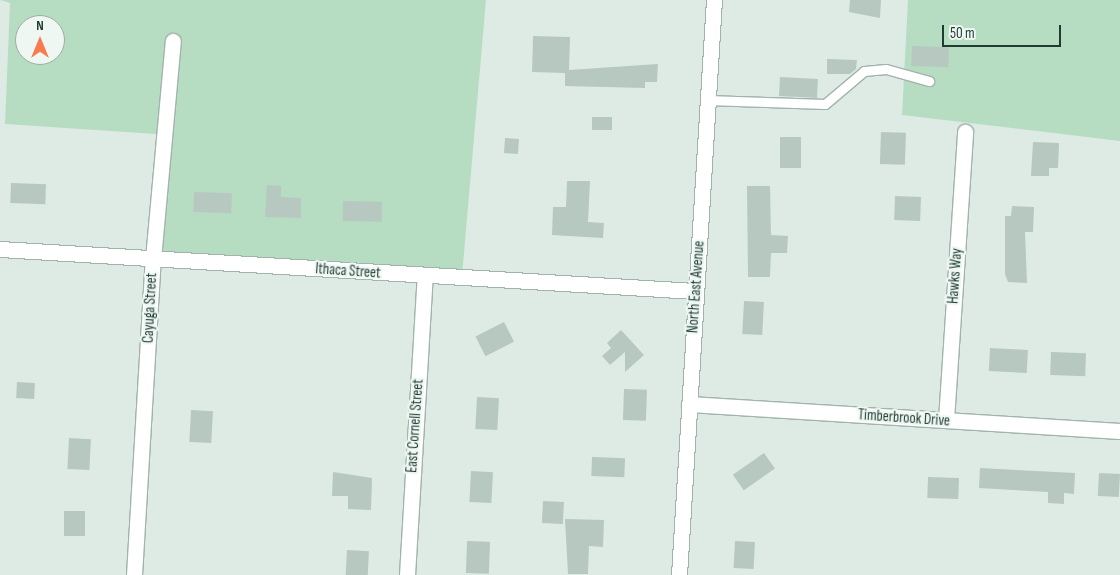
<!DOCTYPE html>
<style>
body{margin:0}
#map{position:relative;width:1120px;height:575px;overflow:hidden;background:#deebe5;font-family:"Sofia Sans Condensed",sans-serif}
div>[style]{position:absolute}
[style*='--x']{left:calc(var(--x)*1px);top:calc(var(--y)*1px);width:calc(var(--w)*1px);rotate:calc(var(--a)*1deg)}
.green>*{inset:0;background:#b6ddc1}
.building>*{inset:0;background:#b7c8c1;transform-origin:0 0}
.roads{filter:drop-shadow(1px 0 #a1b3ac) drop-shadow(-1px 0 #a1b3ac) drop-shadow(0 1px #a1b3ac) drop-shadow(0 -1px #a1b3ac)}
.lane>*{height:9px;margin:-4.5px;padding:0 4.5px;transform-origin:4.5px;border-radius:4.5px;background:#fff}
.street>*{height:15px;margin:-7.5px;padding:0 7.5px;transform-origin:7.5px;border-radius:7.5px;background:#fff}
span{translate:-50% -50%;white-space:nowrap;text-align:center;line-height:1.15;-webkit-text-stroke:4.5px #eff7f3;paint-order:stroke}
.street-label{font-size:15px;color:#1f3b34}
.north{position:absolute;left:15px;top:15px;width:50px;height:50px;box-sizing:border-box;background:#eff7f3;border:1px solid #9caca7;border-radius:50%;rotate:0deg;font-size:14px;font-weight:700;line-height:20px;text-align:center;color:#1f3b34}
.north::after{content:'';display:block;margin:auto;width:18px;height:22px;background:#f87b4f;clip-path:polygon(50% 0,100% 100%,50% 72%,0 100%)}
.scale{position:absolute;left:942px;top:25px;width:119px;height:22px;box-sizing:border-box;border:2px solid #1f3b34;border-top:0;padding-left:6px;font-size:15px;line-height:18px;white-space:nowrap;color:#1f3b34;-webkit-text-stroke:4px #eff7f3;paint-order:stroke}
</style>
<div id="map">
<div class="green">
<i style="clip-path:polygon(evenodd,486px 0,462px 276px,156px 259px,156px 134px,5px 124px,10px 3px,0 0,486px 0,25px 25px,55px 25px,55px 55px,25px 55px,25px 25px)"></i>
<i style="clip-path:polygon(908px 0,1120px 0,1120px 141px,902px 115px)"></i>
</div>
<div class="building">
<i style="clip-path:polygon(850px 0,881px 0,880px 18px,849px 12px)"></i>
<i style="clip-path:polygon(533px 36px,570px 37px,569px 70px,658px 64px,657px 82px,645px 82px,645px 88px,565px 86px,565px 73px,532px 72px)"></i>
<i style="left:912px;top:46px;width:37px;height:20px;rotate:2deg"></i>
<i style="clip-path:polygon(827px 59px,857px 60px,856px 69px,850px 74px,827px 74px)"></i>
<i style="left:780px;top:77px;width:38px;height:19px;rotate:3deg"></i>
<i style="left:592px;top:117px;width:20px;height:13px"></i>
<i style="left:881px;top:132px;width:25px;height:32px;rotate:2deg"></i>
<i style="left:780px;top:137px;width:21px;height:31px"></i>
<i style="left:505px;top:138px;width:14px;height:15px;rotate:4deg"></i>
<i style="clip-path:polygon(1033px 142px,1059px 143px,1058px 168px,1049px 168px,1049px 176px,1031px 176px)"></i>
<i style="clip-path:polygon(567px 181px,590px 181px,588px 222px,604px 223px,603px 238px,552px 235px,553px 207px,566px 207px)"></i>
<i style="left:11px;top:183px;width:35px;height:20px;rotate:2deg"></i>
<i style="clip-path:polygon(267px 185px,281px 186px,281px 197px,301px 198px,301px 218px,265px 217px)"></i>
<i style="clip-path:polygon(747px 186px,770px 186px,771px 235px,788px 236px,787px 253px,771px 253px,770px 277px,748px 277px)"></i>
<i style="left:194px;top:192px;width:38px;height:20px;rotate:2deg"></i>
<i style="left:895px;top:196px;width:26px;height:24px;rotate:2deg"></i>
<i style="left:343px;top:201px;width:39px;height:20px;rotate:1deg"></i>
<i style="clip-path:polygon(1012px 206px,1034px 207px,1033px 232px,1025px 232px,1027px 283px,1008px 282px,1005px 274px,1005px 216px,1011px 216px)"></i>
<i style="left:744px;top:301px;width:20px;height:33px;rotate:3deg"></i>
<i style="left:504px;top:322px;width:22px;height:32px;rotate:63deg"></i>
<i style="clip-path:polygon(621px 330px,644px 355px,625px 372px,625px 352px,610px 365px,602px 356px,611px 348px,607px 343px)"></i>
<i style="left:990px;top:348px;width:38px;height:23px;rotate:3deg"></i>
<i style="left:1051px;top:352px;width:35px;height:23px;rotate:2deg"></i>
<i style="left:17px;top:382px;width:18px;height:16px;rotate:3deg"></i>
<i style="left:624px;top:389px;width:23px;height:31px;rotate:2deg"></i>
<i style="left:477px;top:397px;width:22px;height:32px;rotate:3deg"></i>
<i style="left:191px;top:410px;width:22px;height:32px;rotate:3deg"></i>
<i style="left:69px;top:438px;width:22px;height:31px;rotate:3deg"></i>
<i style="left:764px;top:453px;width:19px;height:38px;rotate:55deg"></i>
<i style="left:592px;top:457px;width:33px;height:19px;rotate:2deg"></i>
<i style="clip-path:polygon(980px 468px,1075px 473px,1074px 494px,1064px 493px,1064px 504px,1048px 503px,1048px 492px,979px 488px)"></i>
<i style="left:471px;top:471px;width:22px;height:31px;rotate:3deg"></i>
<i style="clip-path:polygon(333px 472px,372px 478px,371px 510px,348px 509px,348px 496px,332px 496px)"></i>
<i style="left:1099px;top:473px;width:21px;height:23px;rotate:3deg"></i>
<i style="left:928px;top:477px;width:31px;height:21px;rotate:2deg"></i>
<i style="left:543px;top:501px;width:21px;height:22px;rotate:3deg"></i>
<i style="left:64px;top:511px;width:21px;height:25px"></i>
<i style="clip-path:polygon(565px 519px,604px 520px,603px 547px,589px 546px,588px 574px,568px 574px)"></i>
<i style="left:467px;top:541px;width:23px;height:32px;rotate:2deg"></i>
<i style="left:735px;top:541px;width:20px;height:27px;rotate:3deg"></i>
<i style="left:347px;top:550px;width:22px;height:25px;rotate:3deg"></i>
</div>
<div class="roads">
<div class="lane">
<i style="--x:707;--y:100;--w:118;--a:1.9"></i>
<i style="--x:825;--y:104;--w:51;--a:-40.2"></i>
<i style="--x:864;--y:71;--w:22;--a:-5"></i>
<i style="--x:886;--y:69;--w:45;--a:15.6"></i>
</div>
<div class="street">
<i style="--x:0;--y:249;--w:696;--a:3.46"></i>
<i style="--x:689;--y:404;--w:432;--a:3.6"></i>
<i style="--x:946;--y:420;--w:289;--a:-86.2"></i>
<i style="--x:134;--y:575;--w:317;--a:-86.6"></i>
<i style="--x:153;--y:259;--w:219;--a:-84.8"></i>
<i style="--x:407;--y:575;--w:300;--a:-86.6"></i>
<i style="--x:679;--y:575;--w:576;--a:-86.52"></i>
</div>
</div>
<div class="street-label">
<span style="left:348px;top:271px;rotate:4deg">Ithaca Street</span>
<span style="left:955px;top:276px;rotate:-86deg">Hawks Way</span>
<span style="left:696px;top:287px;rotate:-86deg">North East Avenue</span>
<span style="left:150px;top:308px;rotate:-87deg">Cayuga Street</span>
<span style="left:904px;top:418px;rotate:4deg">Timberbrook Drive</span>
<span style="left:415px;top:426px;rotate:-86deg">East Cornell Street</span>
</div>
<div class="north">N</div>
<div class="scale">50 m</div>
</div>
